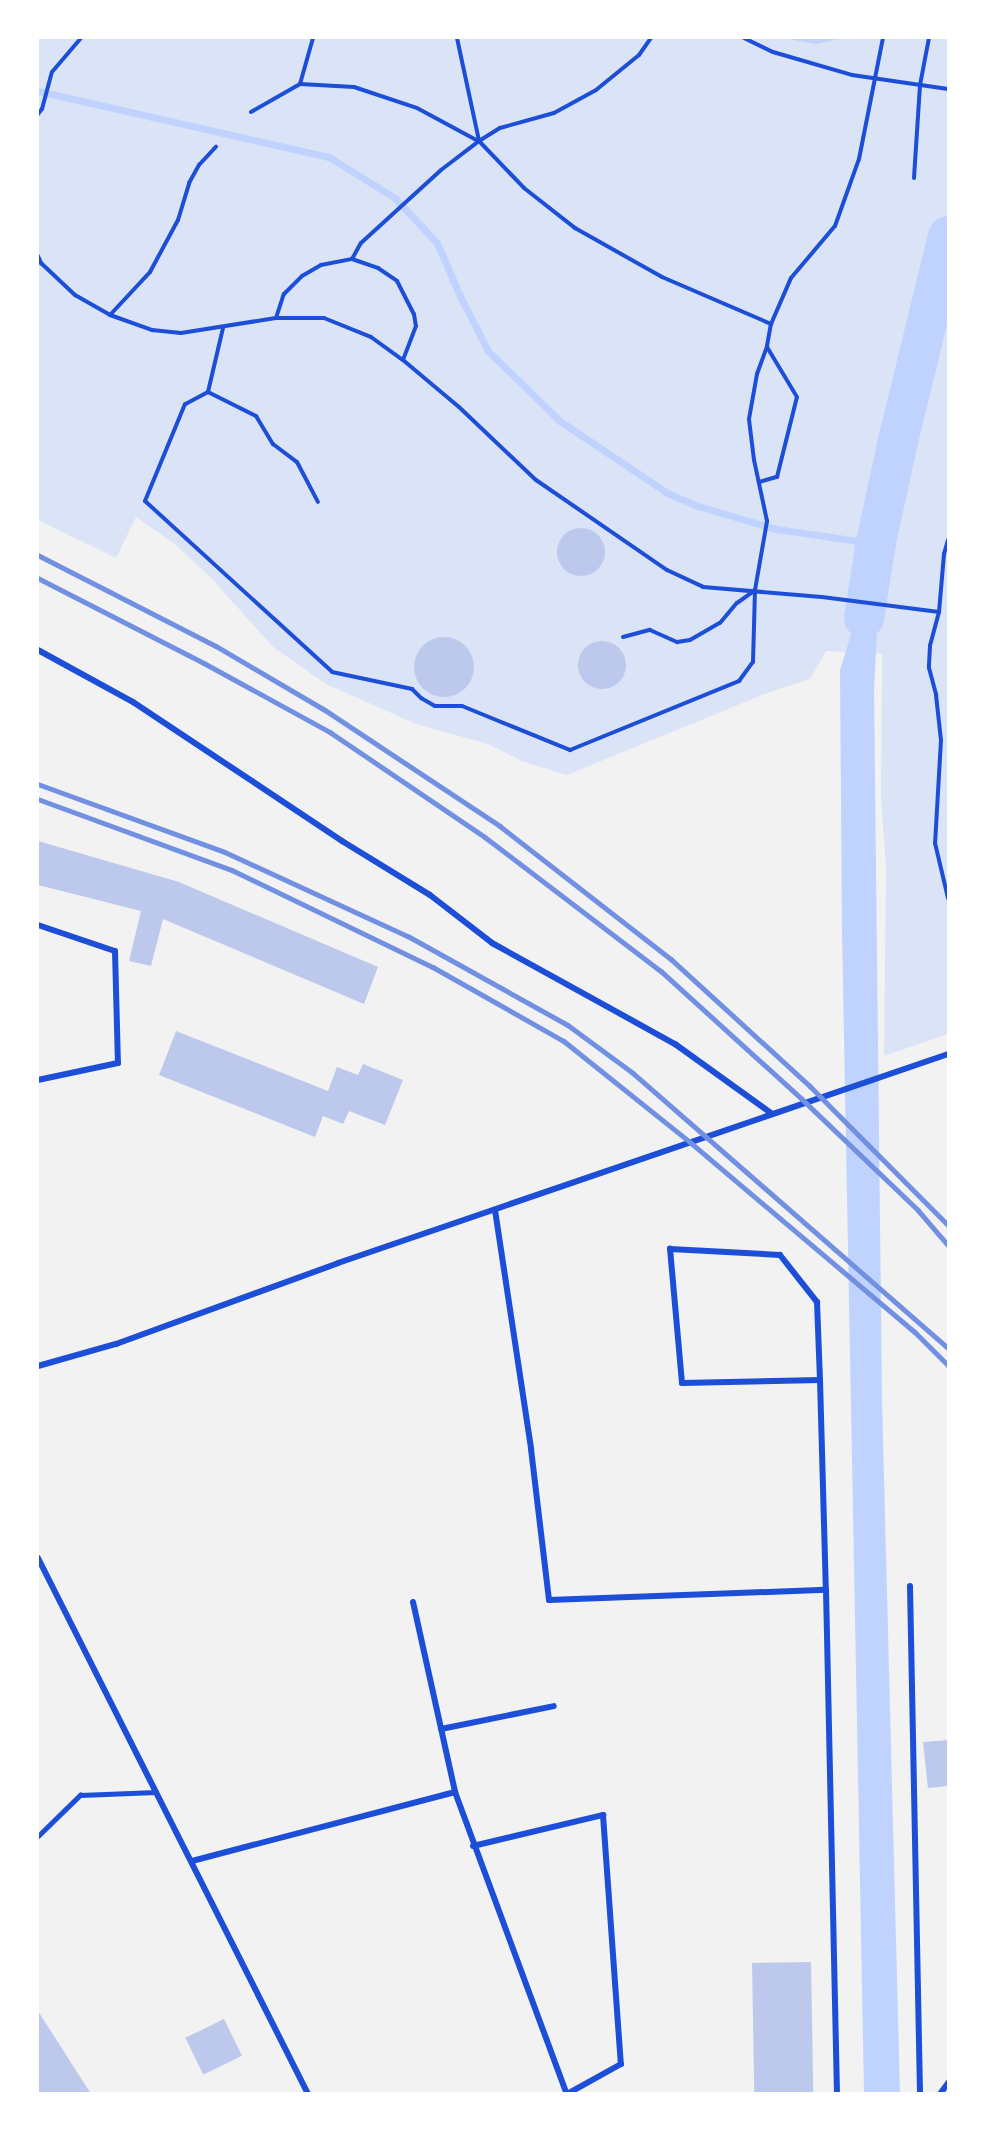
<!DOCTYPE html>
<style>
body{margin:0}
#map{position:relative;width:986px;height:2131px;overflow:hidden;background:#f2f2f2;font-family:Cabin,sans-serif}
div>[style]{position:absolute}
[style*='--x']{left:calc(var(--x)*1px);top:calc(var(--y)*1px);width:calc(var(--w)*1px);rotate:calc(var(--a)*1deg)}
.green>*{inset:0;background:#dbe4f7}
.water>*{inset:0;background:#bfd3fe}
.stream>*{height:7px;margin:-3.5px;padding:0 3.5px;transform-origin:3.5px;border-radius:3.5px;background:#bfd3fe}
.river>*{height:40px;margin:-20px;padding:0 20px;transform-origin:20px;border-radius:20px;background:#bfd3fe}
.building>*{inset:0;background:#bdc9ec;transform-origin:0 0}
.round{border-radius:50%}
.path>*{height:4px;margin:-2px;padding:0 2px;transform-origin:2px;border-radius:2px;background:#1d4ed8}
.service>*{height:4.5px;margin:-2.25px;padding:0 2.25px;transform-origin:2.25px;border-radius:2.25px;background:#1d4ed8}
.minor>*{height:6px;margin:-3px;padding:0 3px;transform-origin:3px;border-radius:3px;background:#1d4ed8}
.rail>*{height:4.5px;margin:-2.25px;padding:0 2.25px;transform-origin:2.25px;border-radius:2.25px;background:#7290e2}
span{translate:-50% -50%;white-space:nowrap;text-align:center;line-height:1.15;-webkit-text-stroke:6px #fff;paint-order:stroke}
.frame{position:absolute;inset:0;border:39px solid #fff;pointer-events:none}
</style>
<div id="map">
<div class="green">
<i style="clip-path:polygon(38px 38px,948px 38px,948px 1034px,884px 1056px,886px 867px,881px 799px,882px 654px,826px 651px,810px 679px,767px 693px,567px 775px,524px 762px,488px 744px,416px 724px,326px 684px,273px 647px,212px 579px,176px 545px,136px 517px,116px 558px,38px 520px)"></i>
</div>
<div class="water">
<i style="clip-path:polygon(784px 38px,783px 38px,846px 38px,815px 44px)"></i>
<i style="clip-path:polygon(882px 535px,874px 688px,882px 1400px,900px 2094px,864px 2093px,842px 932px,840px 670px)"></i>
</div>
<div class="stream">
<i style="--x:38;--y:91;--w:298;--a:12.8"></i>
<i style="--x:329;--y:157;--w:78;--a:31.8"></i>
<i style="--x:395;--y:198;--w:62;--a:47"></i>
<i style="--x:437;--y:243;--w:58;--a:66.5"></i>
<i style="--x:460;--y:296;--w:62;--a:63"></i>
<i style="--x:488;--y:351;--w:100;--a:44.2"></i>
<i style="--x:560;--y:421;--w:129;--a:33.9"></i>
<i style="--x:667;--y:493;--w:34;--a:23"></i>
<i style="--x:698;--y:506;--w:81;--a:16.4"></i>
<i style="--x:776;--y:529;--w:83;--a:8.3"></i>
<i style="--x:858;--y:541;--w:18;--a:3"></i>
</div>
<div class="river">
<i style="--x:864;--y:618;--w:77;--a:-81"></i>
<i style="--x:876;--y:542;--w:103;--a:-77.7"></i>
<i style="--x:898;--y:441;--w:211;--a:-76.3"></i>
</div>
<div class="building">
<i class="round" style="left:557px;top:528px;width:48px;height:48px"></i>
<i class="round" style="left:414px;top:637px;width:60px;height:60px"></i>
<i class="round" style="left:578px;top:641px;width:48px;height:48px"></i>
<i style="clip-path:polygon(38px 841px,179px 882px,378px 967px,364px 1004px,163px 919px,151px 966px,129px 961px,141px 911px,38px 885px)"></i>
<i style="clip-path:polygon(176px 1031px,328px 1091px,337px 1067px,358px 1075px,363px 1064px,403px 1080px,385px 1125px,349px 1111px,343px 1124px,323px 1116px,315px 1137px,159px 1075px)"></i>
<i style="clip-path:polygon(948px 1740px,948px 1786px,928px 1788px,923px 1742px)"></i>
<i style="left:811px;top:1962px;width:132px;height:59px;rotate:89deg"></i>
<i style="clip-path:polygon(38px 2011px,91px 2094px,38px 2094px)"></i>
<i style="left:224px;top:2019px;width:41px;height:43px;rotate:64deg"></i>
</div>
<div class="path">
<i style="--x:313;--y:38;--w:48;--a:105.8"></i>
<i style="--x:300;--y:84;--w:54;--a:3.2"></i>
<i style="--x:354;--y:87;--w:66;--a:18.4"></i>
<i style="--x:417;--y:108;--w:69;--a:28.4"></i>
<i style="--x:457;--y:38;--w:105;--a:77.9"></i>
<i style="--x:479;--y:141;--w:65;--a:46.2"></i>
<i style="--x:524;--y:188;--w:65;--a:38.1"></i>
<i style="--x:575;--y:228;--w:100;--a:29.4"></i>
<i style="--x:662;--y:277;--w:119;--a:23.3"></i>
<i style="--x:744;--y:38;--w:32;--a:26"></i>
<i style="--x:773;--y:52;--w:82;--a:16.2"></i>
<i style="--x:852;--y:75;--w:97;--a:8.3"></i>
<i style="--x:251;--y:112;--w:56;--a:-29.7"></i>
<i style="--x:38;--y:114;--w:6;--a:-51"></i>
<i style="--x:42;--y:109;--w:38;--a:-75"></i>
<i style="--x:52;--y:72;--w:45;--a:-49.5"></i>
<i style="--x:914;--y:178;--w:93;--a:-86.3"></i>
<i style="--x:920;--y:85;--w:48;--a:-79.2"></i>
<i style="--x:38;--y:256;--w:8;--a:67"></i>
<i style="--x:41;--y:263;--w:47;--a:43.3"></i>
<i style="--x:75;--y:295;--w:40;--a:29.7"></i>
<i style="--x:110;--y:315;--w:45;--a:19.7"></i>
<i style="--x:152;--y:330;--w:29;--a:6"></i>
<i style="--x:181;--y:333;--w:96;--a:-9"></i>
<i style="--x:276;--y:318;--w:25;--a:-72"></i>
<i style="--x:284;--y:294;--w:25;--a:-45"></i>
<i style="--x:302;--y:276;--w:22;--a:-30"></i>
<i style="--x:321;--y:265;--w:32;--a:-11"></i>
<i style="--x:352;--y:259;--w:28;--a:19"></i>
<i style="--x:378;--y:268;--w:23;--a:34"></i>
<i style="--x:397;--y:281;--w:37;--a:63"></i>
<i style="--x:414;--y:314;--w:12;--a:81"></i>
<i style="--x:416;--y:326;--w:36;--a:111"></i>
<i style="--x:403;--y:360;--w:73;--a:40"></i>
<i style="--x:459;--y:407;--w:106;--a:43.5"></i>
<i style="--x:536;--y:480;--w:159;--a:34.5"></i>
<i style="--x:667;--y:570;--w:40;--a:25"></i>
<i style="--x:703;--y:587;--w:119;--a:4.8"></i>
<i style="--x:822;--y:597;--w:118;--a:7.3"></i>
<i style="--x:352;--y:259;--w:18;--a:-61"></i>
<i style="--x:361;--y:243;--w:108;--a:-42.4"></i>
<i style="--x:441;--y:170;--w:48;--a:-37.3"></i>
<i style="--x:479;--y:141;--w:25;--a:-32"></i>
<i style="--x:500;--y:128;--w:56;--a:-15.5"></i>
<i style="--x:554;--y:113;--w:48;--a:-28.7"></i>
<i style="--x:596;--y:90;--w:55;--a:-39.1"></i>
<i style="--x:639;--y:55;--w:21;--a:-55"></i>
<i style="--x:110;--y:315;--w:59;--a:-47.1"></i>
<i style="--x:150;--y:272;--w:59;--a:-61.7"></i>
<i style="--x:178;--y:220;--w:39;--a:-73"></i>
<i style="--x:189;--y:183;--w:21;--a:-61"></i>
<i style="--x:199;--y:165;--w:25;--a:-47"></i>
<i style="--x:276;--y:318;--w:48;--a:0"></i>
<i style="--x:324;--y:318;--w:51;--a:22"></i>
<i style="--x:371;--y:337;--w:39;--a:36"></i>
<i style="--x:223;--y:328;--w:66;--a:103.2"></i>
<i style="--x:208;--y:392;--w:26;--a:152"></i>
<i style="--x:185;--y:404;--w:105;--a:112.4"></i>
<i style="--x:145;--y:501;--w:253;--a:42.4"></i>
<i style="--x:332;--y:672;--w:82;--a:12"></i>
<i style="--x:412;--y:689;--w:13;--a:45"></i>
<i style="--x:421;--y:698;--w:16;--a:30"></i>
<i style="--x:435;--y:706;--w:27;--a:0"></i>
<i style="--x:462;--y:706;--w:117;--a:22.2"></i>
<i style="--x:570;--y:750;--w:183;--a:-22.2"></i>
<i style="--x:739;--y:681;--w:24;--a:-54"></i>
<i style="--x:753;--y:662;--w:72;--a:-88.4"></i>
<i style="--x:755;--y:590;--w:70;--a:-80.1"></i>
<i style="--x:767;--y:521;--w:62;--a:-102"></i>
<i style="--x:754;--y:460;--w:41;--a:-97"></i>
<i style="--x:749;--y:419;--w:46;--a:-79.9"></i>
<i style="--x:757;--y:374;--w:30;--a:-70"></i>
<i style="--x:767;--y:346;--w:22;--a:-80"></i>
<i style="--x:771;--y:324;--w:50;--a:-66.5"></i>
<i style="--x:791;--y:278;--w:68;--a:-49.8"></i>
<i style="--x:835;--y:226;--w:71;--a:-70.3"></i>
<i style="--x:859;--y:159;--w:123;--a:-78.8"></i>
<i style="--x:208;--y:392;--w:54;--a:26.6"></i>
<i style="--x:256;--y:416;--w:33;--a:59"></i>
<i style="--x:273;--y:444;--w:30;--a:37"></i>
<i style="--x:297;--y:462;--w:45;--a:62.3"></i>
<i style="--x:759;--y:482;--w:19;--a:-16"></i>
<i style="--x:777;--y:477;--w:82;--a:-76"></i>
<i style="--x:797;--y:397;--w:58;--a:-121"></i>
<i style="--x:948;--y:540;--w:15;--a:106"></i>
<i style="--x:944;--y:554;--w:58;--a:94.9"></i>
<i style="--x:939;--y:612;--w:35;--a:105"></i>
<i style="--x:930;--y:646;--w:22;--a:93"></i>
<i style="--x:929;--y:668;--w:28;--a:75"></i>
<i style="--x:936;--y:695;--w:45;--a:83.7"></i>
<i style="--x:941;--y:740;--w:103;--a:93.3"></i>
<i style="--x:935;--y:843;--w:57;--a:76.7"></i>
<i style="--x:623;--y:637;--w:28;--a:-15"></i>
<i style="--x:650;--y:630;--w:30;--a:24"></i>
<i style="--x:677;--y:642;--w:13;--a:-9"></i>
<i style="--x:690;--y:640;--w:34;--a:-30"></i>
<i style="--x:720;--y:623;--w:26;--a:-50"></i>
<i style="--x:737;--y:603;--w:21;--a:-35"></i>
</div>
<div class="service">
<i style="--x:38;--y:1836;--w:59;--a:-44.3"></i>
<i style="--x:80;--y:1795;--w:76;--a:-2.3"></i>
</div>
<div class="minor">
<i style="--x:38;--y:650;--w:108;--a:28.7"></i>
<i style="--x:133;--y:702;--w:251;--a:33.6"></i>
<i style="--x:342;--y:841;--w:103;--a:31.5"></i>
<i style="--x:430;--y:895;--w:78;--a:37.7"></i>
<i style="--x:492;--y:943;--w:209;--a:28.9"></i>
<i style="--x:675;--y:1044;--w:118;--a:35.7"></i>
<i style="--x:38;--y:925;--w:81;--a:18.7"></i>
<i style="--x:115;--y:951;--w:112;--a:88.5"></i>
<i style="--x:118;--y:1063;--w:82;--a:168"></i>
<i style="--x:495;--y:1210;--w:242;--a:81.4"></i>
<i style="--x:531;--y:1449;--w:152;--a:83.2"></i>
<i style="--x:549;--y:1600;--w:277;--a:-2.1"></i>
<i style="--x:38;--y:1366;--w:81;--a:-15.8"></i>
<i style="--x:116;--y:1344;--w:236;--a:-20"></i>
<i style="--x:338;--y:1263;--w:645;--a:-18.91"></i>
<i style="--x:820;--y:1380;--w:138;--a:178.8"></i>
<i style="--x:682;--y:1383;--w:135;--a:-95.1"></i>
<i style="--x:670;--y:1249;--w:110;--a:3.1"></i>
<i style="--x:780;--y:1255;--w:60;--a:51.8"></i>
<i style="--x:817;--y:1302;--w:78;--a:87.8"></i>
<i style="--x:820;--y:1380;--w:210;--a:88.4"></i>
<i style="--x:826;--y:1590;--w:504;--a:88.75"></i>
<i style="--x:38;--y:1558;--w:600;--a:63.26"></i>
<i style="--x:910;--y:1586;--w:508;--a:88.87"></i>
<i style="--x:413;--y:1602;--w:195;--a:77.5"></i>
<i style="--x:441;--y:1729;--w:115;--a:-11.5"></i>
<i style="--x:473;--y:1846;--w:134;--a:-13.4"></i>
<i style="--x:603;--y:1815;--w:250;--a:85.9"></i>
<i style="--x:621;--y:2064;--w:62;--a:150.9"></i>
<i style="--x:192;--y:1861;--w:272;--a:-14.7"></i>
<i style="--x:455;--y:1792;--w:322;--a:69.7"></i>
<i style="--x:940;--y:2094;--w:14;--a:-54"></i>
</div>
<div class="rail">
<i style="--x:38;--y:555;--w:200;--a:27.1"></i>
<i style="--x:216;--y:646;--w:126;--a:30.4"></i>
<i style="--x:325;--y:710;--w:210;--a:33.5"></i>
<i style="--x:500;--y:826;--w:217;--a:37.9"></i>
<i style="--x:671;--y:959;--w:188;--a:42.4"></i>
<i style="--x:810;--y:1086;--w:196;--a:45.2"></i>
<i style="--x:38;--y:578;--w:186;--a:27.1"></i>
<i style="--x:204;--y:663;--w:144;--a:28.7"></i>
<i style="--x:330;--y:732;--w:187;--a:34.1"></i>
<i style="--x:485;--y:837;--w:221;--a:37.3"></i>
<i style="--x:661;--y:971;--w:190;--a:42.2"></i>
<i style="--x:802;--y:1099;--w:161;--a:43.7"></i>
<i style="--x:918;--y:1210;--w:46;--a:49.4"></i>
<i style="--x:38;--y:784;--w:199;--a:20"></i>
<i style="--x:225;--y:852;--w:201;--a:24.7"></i>
<i style="--x:408;--y:936;--w:183;--a:29.1"></i>
<i style="--x:568;--y:1025;--w:81;--a:36.4"></i>
<i style="--x:633;--y:1073;--w:418;--a:41.1"></i>
<i style="--x:38;--y:799;--w:207;--a:20.1"></i>
<i style="--x:232;--y:870;--w:223;--a:25.8"></i>
<i style="--x:433;--y:967;--w:150;--a:29.5"></i>
<i style="--x:564;--y:1041;--w:161;--a:38.7"></i>
<i style="--x:690;--y:1142;--w:294;--a:40.2"></i>
<i style="--x:915;--y:1332;--w:47;--a:45"></i>
</div>
<div class="frame"></div>
</div>
